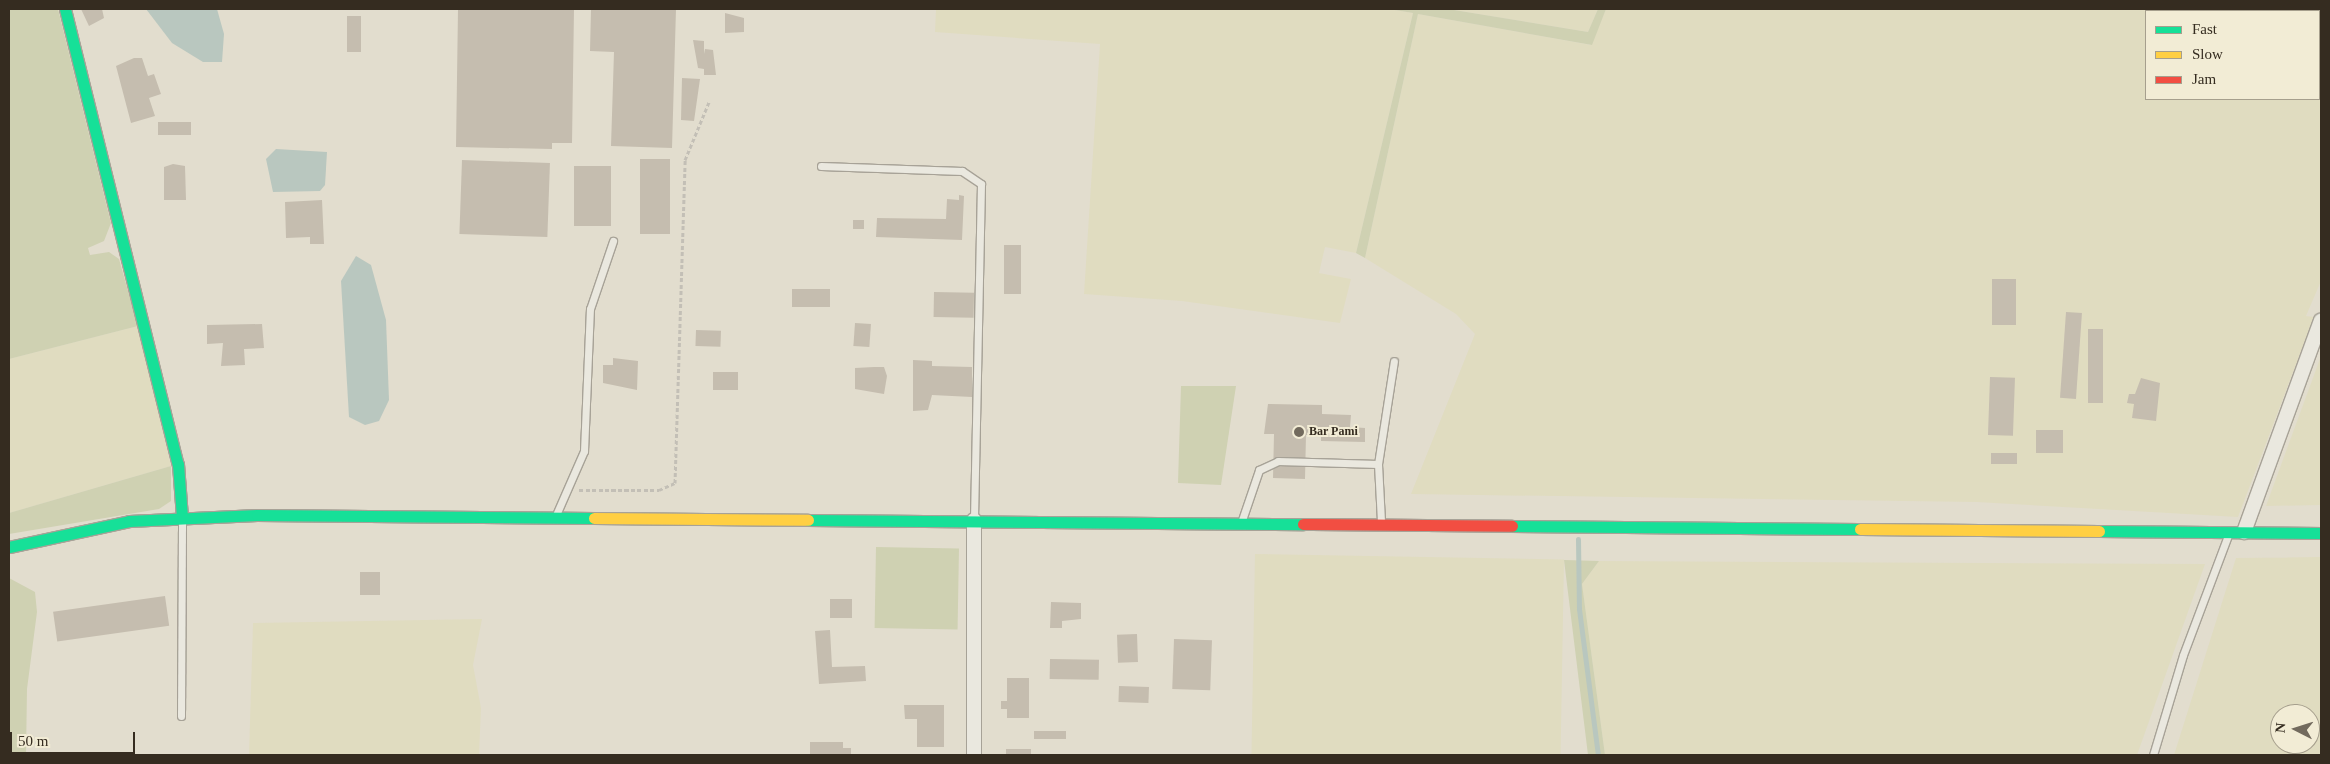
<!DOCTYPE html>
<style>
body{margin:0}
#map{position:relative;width:2330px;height:764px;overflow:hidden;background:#e2ddce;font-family:"Times New Roman",serif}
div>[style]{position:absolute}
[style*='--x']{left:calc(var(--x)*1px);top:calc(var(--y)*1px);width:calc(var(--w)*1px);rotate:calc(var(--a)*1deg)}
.farmland>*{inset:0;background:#e0dcc0;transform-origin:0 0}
.green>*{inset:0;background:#cfd1b2;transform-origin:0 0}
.water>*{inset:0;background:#b9c7bf}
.stream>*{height:5px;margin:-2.5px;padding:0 2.5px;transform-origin:2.5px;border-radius:2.5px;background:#b9c7bf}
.building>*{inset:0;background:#c5bdaf;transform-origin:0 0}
.path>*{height:3px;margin-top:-1.5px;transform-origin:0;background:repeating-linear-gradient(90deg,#c3bfb6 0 4px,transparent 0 6.5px)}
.roads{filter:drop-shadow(1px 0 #a7a297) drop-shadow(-1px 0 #a7a297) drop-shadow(0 1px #a7a297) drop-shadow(0 -1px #a7a297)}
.lane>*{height:7px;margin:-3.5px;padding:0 3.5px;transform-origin:3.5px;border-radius:3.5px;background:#eae8df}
.street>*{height:14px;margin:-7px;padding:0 7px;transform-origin:7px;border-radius:7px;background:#eae8df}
.fast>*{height:11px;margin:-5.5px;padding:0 5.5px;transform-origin:5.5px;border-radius:5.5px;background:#16e098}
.slow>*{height:11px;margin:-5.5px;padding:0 5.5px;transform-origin:5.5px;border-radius:5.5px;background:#ffcf43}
.jam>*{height:11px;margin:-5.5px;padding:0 5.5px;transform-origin:5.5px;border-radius:5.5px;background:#f24e42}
.dots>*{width:14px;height:14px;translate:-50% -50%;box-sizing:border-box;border:2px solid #f2ecd5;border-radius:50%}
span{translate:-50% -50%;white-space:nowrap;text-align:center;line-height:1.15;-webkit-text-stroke:4px #f2ecd5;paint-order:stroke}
.poi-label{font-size:12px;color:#352c20;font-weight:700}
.left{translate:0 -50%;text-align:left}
.frame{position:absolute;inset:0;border:10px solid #352c20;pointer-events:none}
.legend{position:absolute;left:2145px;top:10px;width:175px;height:90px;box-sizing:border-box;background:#f2ecd5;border:1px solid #a69f8d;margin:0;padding:6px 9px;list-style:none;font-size:15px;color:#352c20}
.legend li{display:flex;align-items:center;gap:10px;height:25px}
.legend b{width:25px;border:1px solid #a69f8d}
.north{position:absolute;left:2270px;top:704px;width:50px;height:50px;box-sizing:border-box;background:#f2ecd5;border:1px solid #a69f8d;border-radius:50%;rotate:275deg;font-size:14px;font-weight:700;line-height:20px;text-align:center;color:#352c20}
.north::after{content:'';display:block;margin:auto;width:18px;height:22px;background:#726a5d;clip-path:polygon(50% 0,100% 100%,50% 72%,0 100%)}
.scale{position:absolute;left:10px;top:732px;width:125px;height:22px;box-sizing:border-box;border:2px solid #352c20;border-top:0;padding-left:6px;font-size:15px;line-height:18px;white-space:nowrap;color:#352c20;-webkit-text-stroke:4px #f2ecd5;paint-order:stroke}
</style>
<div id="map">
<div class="farmland">
<i style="clip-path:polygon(936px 9px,1389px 9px,1413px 13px,1356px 253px,1325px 247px,1319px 273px,1351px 279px,1340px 323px,1182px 301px,1084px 294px,1100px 44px,935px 32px)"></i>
<i style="clip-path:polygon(1448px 9px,1598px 9px,1588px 32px)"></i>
<i style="clip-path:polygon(evenodd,1606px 9px,2321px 9px,2321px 281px,2306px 316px,2314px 317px,2238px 517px,1977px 502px,1411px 494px,1475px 334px,1456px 314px,1365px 258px,1418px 14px,1591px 45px,1606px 9px,2146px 11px,2319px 11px,2319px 99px,2146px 99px,2146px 11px)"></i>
<i style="clip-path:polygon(138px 326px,171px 466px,9px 513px,9px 359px)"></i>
<i style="clip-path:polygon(2321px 356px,2321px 505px,2266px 506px)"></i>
<i style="left:1255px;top:554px;width:309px;height:201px;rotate:1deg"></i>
<i style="clip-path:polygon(evenodd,2321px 557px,2321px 755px,2174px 755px,2236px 558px,2321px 557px,2280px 714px,2310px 714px,2310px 744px,2280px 744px,2280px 714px)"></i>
<i style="clip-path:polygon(1599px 561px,2205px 564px,2137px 755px,1605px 755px,1582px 584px)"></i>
<i style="clip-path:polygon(482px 619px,473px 665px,481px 708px,479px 755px,249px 755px,253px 623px)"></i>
</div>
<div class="green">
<i style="clip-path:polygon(9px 9px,58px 9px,111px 223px,104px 241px,88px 248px,90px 255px,109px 252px,119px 259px,138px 326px,9px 359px)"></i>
<i style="clip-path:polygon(1389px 9px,1448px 9px,1588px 32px,1598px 9px,1606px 9px,1592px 45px,1418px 14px,1365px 258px,1356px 253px,1413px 13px)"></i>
<i style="clip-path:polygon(1181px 386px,1236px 386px,1221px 485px,1178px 483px)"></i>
<i style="clip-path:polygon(171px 466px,171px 501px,159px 509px,9px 534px,9px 513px)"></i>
<i style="left:876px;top:547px;width:83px;height:81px;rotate:1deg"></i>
<i style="clip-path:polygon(1564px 560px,1599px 561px,1582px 584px,1605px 755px,1588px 755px)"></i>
<i style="clip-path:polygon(9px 578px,35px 592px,37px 612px,27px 689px,26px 755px,9px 755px)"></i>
</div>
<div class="water">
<i style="clip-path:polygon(146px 9px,217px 9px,224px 34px,222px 62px,203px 62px,172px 43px)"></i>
<i style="clip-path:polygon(276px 149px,327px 152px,325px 185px,320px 191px,273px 192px,266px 159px)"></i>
<i style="clip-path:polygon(356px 256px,371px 265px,386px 320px,389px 400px,379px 421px,365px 425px,349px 417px,341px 281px)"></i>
</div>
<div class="stream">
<i style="--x:1578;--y:539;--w:70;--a:89.2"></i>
<i style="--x:1579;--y:609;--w:147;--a:82.6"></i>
</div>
<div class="building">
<i style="clip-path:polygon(81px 9px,102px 9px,104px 18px,89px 26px)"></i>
<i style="clip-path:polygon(458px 9px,574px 9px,572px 143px,552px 143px,552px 149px,456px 147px)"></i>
<i style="clip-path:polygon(591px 9px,676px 9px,672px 148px,611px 146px,614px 52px,590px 51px)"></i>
<i style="clip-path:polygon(725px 13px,744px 18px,744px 32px,725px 33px)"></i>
<i style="left:347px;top:16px;width:14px;height:36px"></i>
<i style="clip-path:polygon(693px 40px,704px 41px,704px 54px,705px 49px,713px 50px,716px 75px,704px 75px,704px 69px,698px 68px)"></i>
<i style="clip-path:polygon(134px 58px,142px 58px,148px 76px,154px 74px,161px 94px,149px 98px,155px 116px,131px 123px,116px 66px)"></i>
<i style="clip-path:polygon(682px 78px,700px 79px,694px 121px,681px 120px)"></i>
<i style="left:158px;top:122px;width:33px;height:13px"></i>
<i style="left:640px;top:159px;width:30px;height:75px"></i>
<i style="left:462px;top:160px;width:88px;height:74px;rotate:2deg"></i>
<i style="clip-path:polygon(173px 164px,185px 166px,186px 200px,164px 200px,164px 167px)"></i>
<i style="left:574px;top:166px;width:37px;height:60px"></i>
<i style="clip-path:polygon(959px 195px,964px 196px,962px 240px,876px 237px,877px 218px,946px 219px,947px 199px,959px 200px)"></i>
<i style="clip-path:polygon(322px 200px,324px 244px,310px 244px,310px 237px,286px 238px,285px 202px)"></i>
<i style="left:853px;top:220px;width:11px;height:9px"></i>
<i style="left:1004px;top:245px;width:17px;height:49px"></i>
<i style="left:1992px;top:279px;width:24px;height:46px"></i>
<i style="left:792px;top:289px;width:38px;height:18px"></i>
<i style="left:934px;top:292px;width:40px;height:25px;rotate:1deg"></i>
<i style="left:2066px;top:312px;width:16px;height:86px;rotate:4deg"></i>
<i style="left:855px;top:323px;width:16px;height:23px;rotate:4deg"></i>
<i style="clip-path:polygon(262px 324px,264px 348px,244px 349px,245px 365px,221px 366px,223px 343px,207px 344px,207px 325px)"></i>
<i style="left:2088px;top:329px;width:15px;height:74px"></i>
<i style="left:696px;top:330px;width:25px;height:16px;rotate:2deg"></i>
<i style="clip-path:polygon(613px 358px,638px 361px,637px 390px,603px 383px,603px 365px,613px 365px)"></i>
<i style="clip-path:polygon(913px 360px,932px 361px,932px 366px,972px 367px,972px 397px,932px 395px,928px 410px,913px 411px)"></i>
<i style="clip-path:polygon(874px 367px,884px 367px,887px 376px,884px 394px,855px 389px,855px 368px)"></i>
<i style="left:713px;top:372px;width:25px;height:18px"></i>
<i style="left:1990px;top:377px;width:25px;height:58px;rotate:2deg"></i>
<i style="clip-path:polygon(2141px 378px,2160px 383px,2156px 421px,2132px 418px,2134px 404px,2127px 403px,2129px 394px,2135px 394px)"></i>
<i style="clip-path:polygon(1268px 404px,1322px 405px,1322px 414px,1351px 415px,1350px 427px,1365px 428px,1365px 442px,1321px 441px,1321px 435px,1306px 435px,1305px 479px,1273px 478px,1274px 434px,1264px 434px)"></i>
<i style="left:2036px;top:430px;width:27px;height:23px"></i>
<i style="left:1991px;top:453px;width:26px;height:11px"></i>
<i style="left:360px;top:572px;width:20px;height:23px"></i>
<i style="left:165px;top:596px;width:30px;height:113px;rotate:82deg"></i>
<i style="left:830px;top:599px;width:22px;height:19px"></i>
<i style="clip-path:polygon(1051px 602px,1081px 603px,1081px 619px,1062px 621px,1062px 628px,1050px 628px)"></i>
<i style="clip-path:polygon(830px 630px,832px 667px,865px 666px,866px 681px,819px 684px,815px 631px)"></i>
<i style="left:1137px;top:634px;width:28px;height:20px;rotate:88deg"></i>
<i style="left:1174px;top:639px;width:38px;height:50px;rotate:2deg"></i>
<i style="left:1050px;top:659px;width:49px;height:20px;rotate:1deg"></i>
<i style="clip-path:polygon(1007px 678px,1029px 678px,1029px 718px,1007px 718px,1007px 709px,1001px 709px,1001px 701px,1007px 701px)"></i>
<i style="left:1119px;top:686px;width:30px;height:16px;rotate:2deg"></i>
<i style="clip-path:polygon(904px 705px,944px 705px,944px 747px,917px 747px,917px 719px,905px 719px)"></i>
<i style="left:1034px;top:731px;width:32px;height:8px"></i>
<i style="clip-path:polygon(810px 742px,843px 742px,843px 748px,851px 748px,851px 755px,810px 755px)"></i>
<i style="left:1006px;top:749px;width:25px;height:6px"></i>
</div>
<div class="path">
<i style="--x:579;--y:490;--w:80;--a:0"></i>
<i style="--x:659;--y:490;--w:17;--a:-24"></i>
<i style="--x:675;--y:483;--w:323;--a:-88.2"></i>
<i style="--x:685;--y:160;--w:63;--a:-67.5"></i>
</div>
<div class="roads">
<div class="lane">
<i style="--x:821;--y:166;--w:141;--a:2"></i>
<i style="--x:962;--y:171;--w:23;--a:34"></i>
<i style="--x:981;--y:184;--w:335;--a:91.2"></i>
<i style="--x:1378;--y:464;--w:104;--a:-81.2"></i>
<i style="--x:556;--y:515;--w:70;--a:-66.4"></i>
<i style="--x:584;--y:451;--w:142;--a:-87.6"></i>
<i style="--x:590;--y:309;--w:72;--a:-71.3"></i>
<i style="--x:1242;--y:520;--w:53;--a:-71.2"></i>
<i style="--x:1259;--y:470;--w:21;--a:-25"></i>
<i style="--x:1278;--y:461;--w:100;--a:1.7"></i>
<i style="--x:1378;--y:464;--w:57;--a:87"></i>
<i style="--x:181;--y:716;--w:195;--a:-89.7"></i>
<i style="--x:2153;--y:755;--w:104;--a:-73.3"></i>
<i style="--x:2183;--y:655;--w:128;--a:-69.4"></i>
</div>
<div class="street">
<i style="--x:2244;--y:532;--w:225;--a:-70"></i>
<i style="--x:974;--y:755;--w:235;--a:-90"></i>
</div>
<div class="fast">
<i style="--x:65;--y:9;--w:469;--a:76.1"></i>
<i style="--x:178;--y:464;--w:53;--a:85.7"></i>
<i style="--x:808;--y:520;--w:495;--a:0.5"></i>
<i style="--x:1512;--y:526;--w:348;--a:0.5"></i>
<i style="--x:2099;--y:531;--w:222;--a:0.5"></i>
<i style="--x:9;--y:547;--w:123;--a:-12.2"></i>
<i style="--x:129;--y:521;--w:128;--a:-2.7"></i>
<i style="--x:257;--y:515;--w:337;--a:0.5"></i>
</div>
<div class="slow">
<i style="--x:594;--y:518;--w:214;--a:0.5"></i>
<i style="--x:1860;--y:529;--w:239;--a:0.5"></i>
</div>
<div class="jam">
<i style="--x:1303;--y:524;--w:209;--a:0.5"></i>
</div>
</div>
<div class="dots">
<i style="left:1299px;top:432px;background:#726a5d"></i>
</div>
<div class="poi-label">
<span class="left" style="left:1309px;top:432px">Bar Pami</span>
</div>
<div class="frame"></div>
<ul class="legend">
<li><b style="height:6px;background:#16e098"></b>Fast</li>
<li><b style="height:6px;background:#ffcf43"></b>Slow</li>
<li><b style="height:6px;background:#f24e42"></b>Jam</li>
</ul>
<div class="north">N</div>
<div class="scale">50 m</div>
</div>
